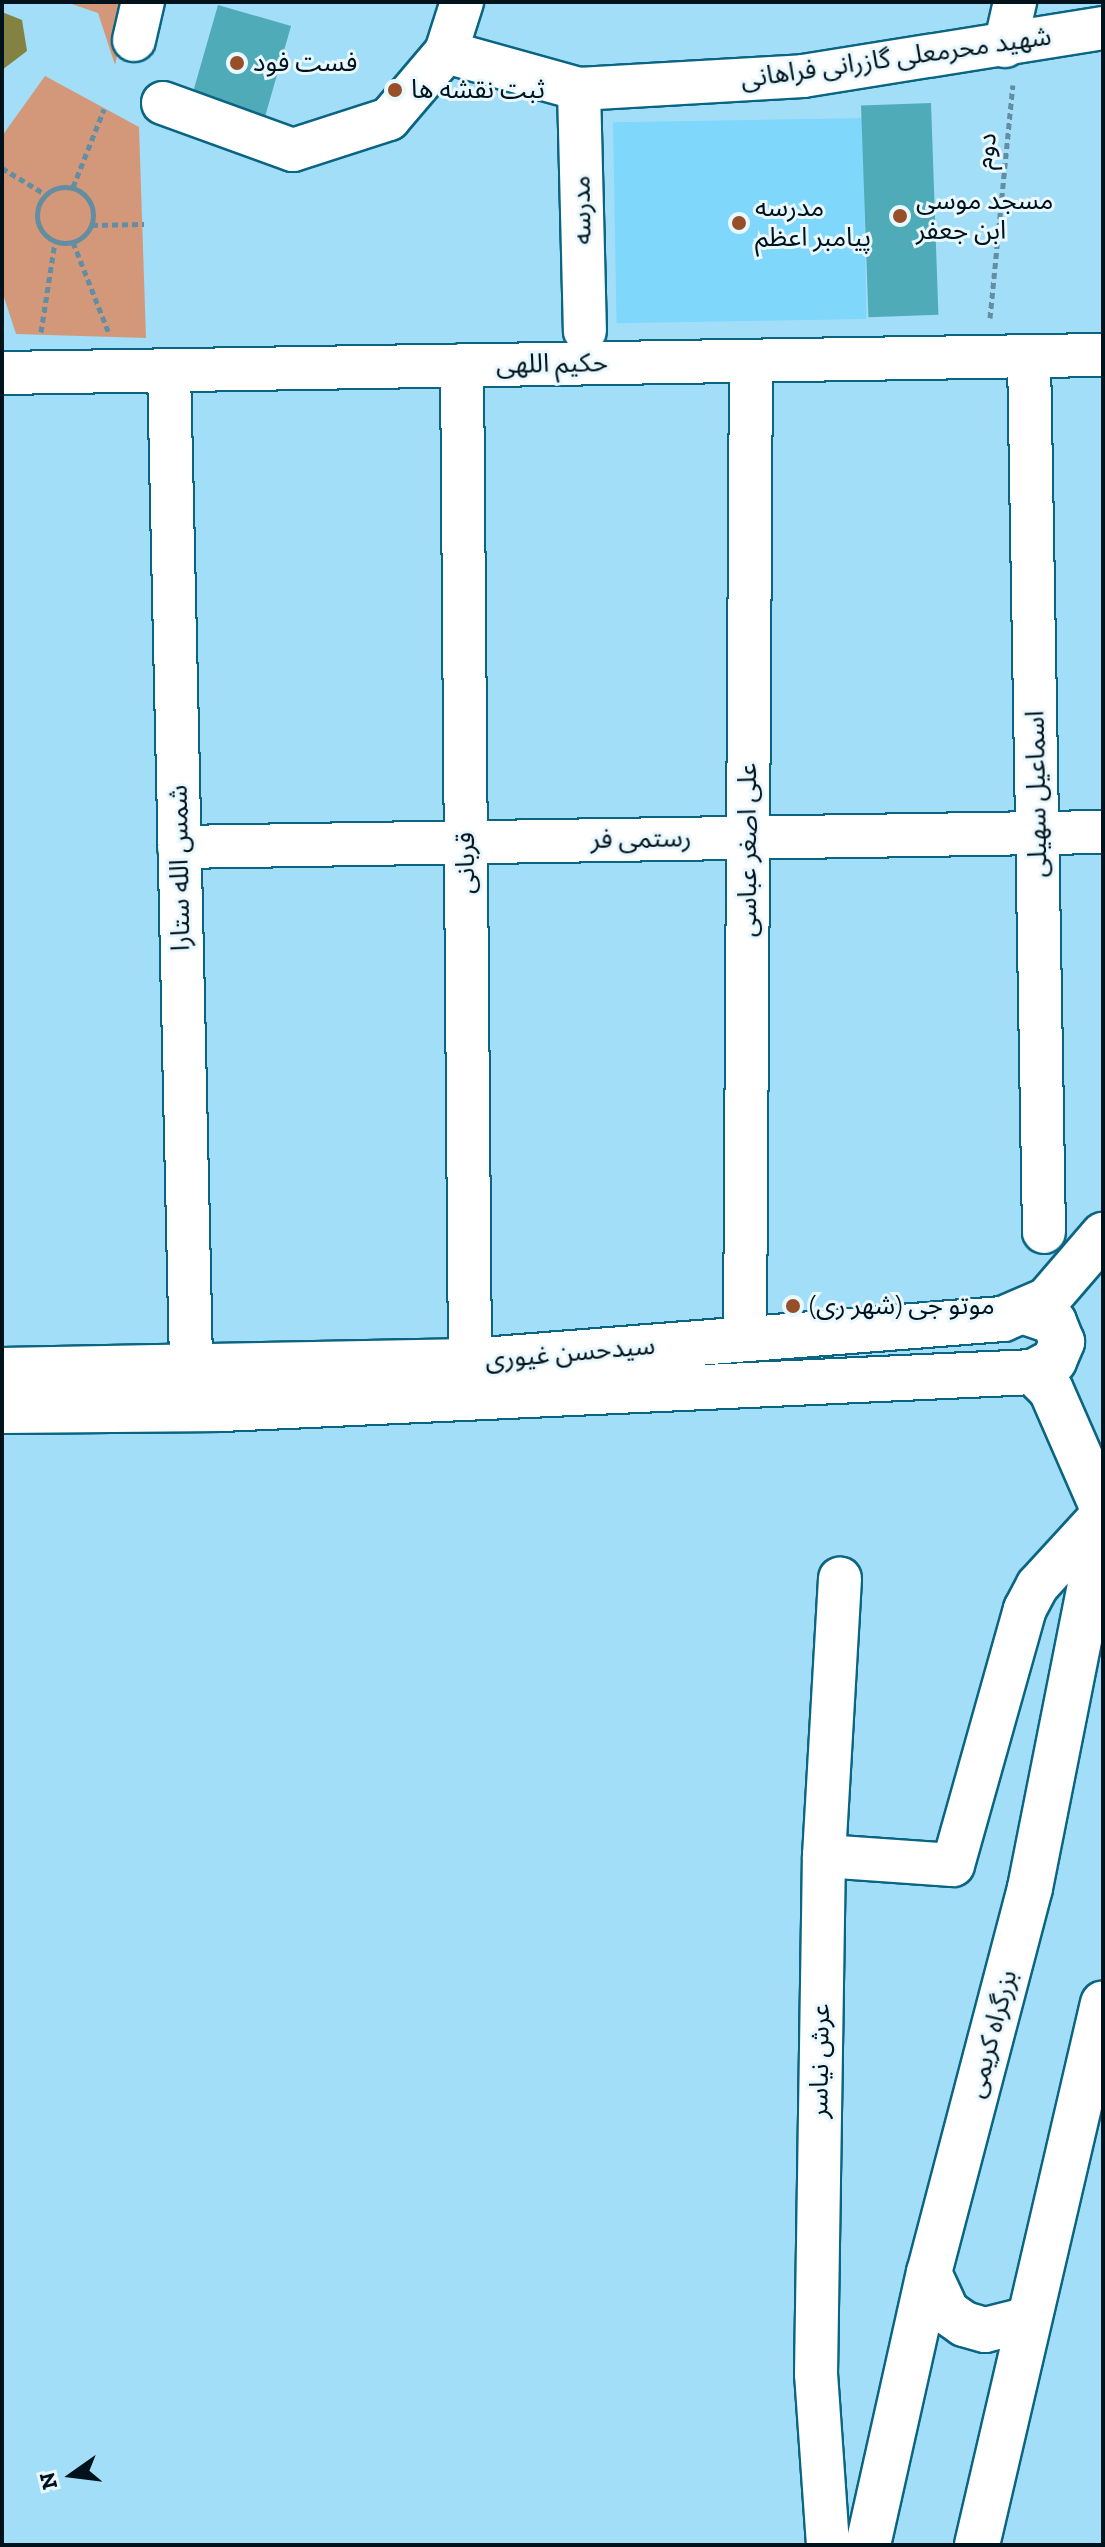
<!DOCTYPE html>
<meta charset="utf-8">
<style>
body{margin:0}
#map{position:relative;width:1105px;height:2547px;overflow:hidden;background:#a3def9;font-family:"Zilla Slab","Noto Sans Arabic",serif}
div>[style]{position:absolute}
[style*='--x']{left:calc(var(--x)*1px);top:calc(var(--y)*1px);width:calc(var(--w)*1px);rotate:calc(var(--a)*1deg)}
.built>*{inset:0;background:#80d7fc;transform-origin:0 0}
.green>*{inset:0;background:#d3987a}
.water>*{inset:0;background:#838242}
.building>*{inset:0;background:#4fabb8;transform-origin:0 0}
.path>*{height:5px;margin-top:-2.5px;transform-origin:0;background:repeating-linear-gradient(90deg,#638da1 0 6px,transparent 0 10px)}
.path>.ring{margin:-2.5px;padding:0;box-sizing:content-box;background:none;border:5px solid #638da1;border-radius:50%}
.roads{filter:drop-shadow(2px 0 #0a6582) drop-shadow(-2px 0 #0a6582) drop-shadow(0 2px #0a6582) drop-shadow(0 -2px #0a6582)}
.street>*{height:42px;margin:-21px;padding:0 21px;transform-origin:21px;border-radius:21px;background:#fff}
.secondary>*{height:44px;margin:-22px;padding:0 22px;transform-origin:22px;border-radius:22px;background:#fff}
.highway>*{height:44px;margin:-22px;padding:0 22px;transform-origin:22px;border-radius:22px;background:#fff}
.dots>*{width:22px;height:22px;translate:-50% -50%;box-sizing:border-box;border:4px solid #e9f8fe;border-radius:50%}
span{translate:-50% -50%;white-space:nowrap;text-align:center;line-height:1.15;-webkit-text-stroke:6px #e9f8fe;paint-order:stroke}
.street-label{font-size:26px;color:#00121b}
.poi-label{font-size:26px;color:#00121b}
.left{translate:0 -50%;text-align:left}
.frame{position:absolute;inset:0;border:4px solid #00121b;pointer-events:none}
.north{position:absolute;left:32px;top:2435px;width:80px;height:80px;-webkit-text-stroke:6px #e9f8fe;paint-order:stroke;rotate:256deg;font-size:22px;font-weight:700;line-height:32px;text-align:center;color:#00121b}
.north::after{content:'';display:block;margin:auto;width:28px;height:36px;background:#00121b;clip-path:polygon(50% 0,100% 100%,50% 72%,0 100%)}
</style>
<div id="map">
<div class="built">
<i style="left:863px;top:118px;width:201px;height:250px;rotate:89deg"></i>
</div>
<div class="green">
<i style="clip-path:polygon(66px 2px,130px 2px,115px 65px,98px 13px)"></i>
<i style="clip-path:polygon(45px 76px,139px 127px,146px 338px,16px 334px,2px 291px,2px 136px)"></i>
</div>
<div class="water">
<i style="clip-path:polygon(2px 12px,22px 20px,27px 51px,2px 70px)"></i>
</div>
<div class="building">
<i style="left:218px;top:5px;width:76px;height:101px;rotate:16deg"></i>
<i style="left:931px;top:103px;width:212px;height:70px;rotate:88deg"></i>
</div>
<div class="path">
<i style="--x:2;--y:168;--w:50;--a:31.2"></i>
<i class="ring" style="left:37px;top:187px;width:51px;height:51px"></i>
<i style="--x:73;--y:187;--w:84;--a:-68.3"></i>
<i style="--x:92;--y:225;--w:52;--a:-1.1"></i>
<i style="--x:73;--y:242;--w:96;--a:68.5"></i>
<i style="--x:990;--y:318;--w:234;--a:-84.4"></i>
<i style="--x:41;--y:332;--w:91;--a:-81.2"></i>
</div>
<div class="roads">
<div class="street">
<i style="--x:134;--y:40;--w:39;--a:-77"></i>
<i style="--x:1005;--y:46;--w:45;--a:-77.2"></i>
<i style="--x:446;--y:52;--w:138;--a:15.5"></i>
<i style="--x:579;--y:89;--w:224;--a:-3.3"></i>
<i style="--x:803;--y:76;--w:304;--a:-9.1"></i>
<i style="--x:579;--y:89;--w:242;--a:88.6"></i>
<i style="--x:163;--y:103;--w:138;--a:19.9"></i>
<i style="--x:293;--y:150;--w:101;--a:-17.9"></i>
<i style="--x:389;--y:119;--w:88;--a:-49.6"></i>
<i style="--x:446;--y:52;--w:52;--a:-72.3"></i>
<i style="--x:1029;--y:356;--w:876;--a:89.02"></i>
<i style="--x:462;--y:365;--w:996;--a:89.54"></i>
<i style="--x:169;--y:370;--w:996;--a:88.73"></i>
<i style="--x:2;--y:373;--w:1101;--a:-0.94"></i>
<i style="--x:179;--y:847;--w:924;--a:-0.93"></i>
<i style="--x:745;--y:1339;--w:978;--a:-89.65"></i>
<i style="--x:824;--y:1856;--w:129;--a:4"></i>
<i style="--x:953;--y:1865;--w:266;--a:-74.3"></i>
<i style="--x:1025;--y:1609;--w:27;--a:-62"></i>
<i style="--x:1038;--y:1585;--w:96;--a:-47.5"></i>
<i style="--x:828;--y:2545;--w:171;--a:-94"></i>
<i style="--x:816;--y:2374;--w:518;--a:-89.12"></i>
<i style="--x:824;--y:1856;--w:278;--a:-86.7"></i>
</div>
<div class="secondary">
<i style="--x:2;--y:1370;--w:468;--a:-1.1"></i>
<i style="--x:470;--y:1361;--w:535;--a:-4.51"></i>
<i style="--x:1003;--y:1319;--w:48;--a:-23.4"></i>
<i style="--x:1047;--y:1300;--w:86;--a:-49.3"></i>
<i style="--x:1033;--y:1372;--w:25;--a:45"></i>
<i style="--x:1051;--y:1390;--w:130;--a:66.4"></i>
<i style="--x:2;--y:1411;--w:220;--a:-0.5"></i>
<i style="--x:222;--y:1409;--w:812;--a:-2.61"></i>
<i style="--x:1033;--y:1372;--w:24;--a:-28"></i>
<i style="--x:1054;--y:1361;--w:21;--a:-67"></i>
<i style="--x:1062;--y:1342;--w:22;--a:-112"></i>
<i style="--x:1054;--y:1322;--w:28;--a:-161"></i>
</div>
<div class="highway">
<i style="--x:929;--y:2273;--w:43;--a:65.2"></i>
<i style="--x:947;--y:2312;--w:21;--a:35"></i>
<i style="--x:964;--y:2324;--w:22;--a:16"></i>
<i style="--x:985;--y:2330;--w:41;--a:-14"></i>
<i style="--x:868;--y:2545;--w:279;--a:-77.4"></i>
<i style="--x:929;--y:2273;--w:398;--a:-75.3"></i>
<i style="--x:1030;--y:1888;--w:375;--a:-78.8"></i>
<i style="--x:977;--y:2545;--w:556;--a:-76.91"></i>
</div>
</div>
<div class="dots">
<i style="left:237px;top:63px;background:#964f28"></i>
<i style="left:395px;top:90px;background:#964f28"></i>
<i style="left:900px;top:216px;background:#964f28"></i>
<i style="left:739px;top:223px;background:#964f28"></i>
<i style="left:793px;top:1306px;background:#964f28"></i>
</div>
<div class="street-label">
<span style="left:896px;top:58px;rotate:-8deg">شهید محرمعلی گازرانی فراهانی</span>
<span style="left:986px;top:151px;rotate:-84deg">دوم</span>
<span style="left:582px;top:210px;rotate:-91deg">مدرسه</span>
<span style="left:552px;top:364px;rotate:-1deg">حکیم اللهی</span>
<span style="left:1037px;top:794px;rotate:-91deg">اسماعیل سهیلی</span>
<span style="left:641px;top:839px;rotate:-1deg">رستمی فر</span>
<span style="left:748px;top:850px;rotate:-90deg">علی اصغر عباسی</span>
<span style="left:466px;top:863px;rotate:-90deg">قربانی</span>
<span style="left:180px;top:868px;rotate:-91deg">شمس الله ستارا</span>
<span style="left:570px;top:1353px;rotate:-5deg">سیدحسن غیوری</span>
<span style="left:992px;top:2034px;rotate:-75deg">بزرگراه کریمی</span>
<span style="left:820px;top:2061px;rotate:-89deg">عرش نیاسر</span>
</div>
<div class="poi-label">
<span class="left" style="left:253px;top:63px">فست فود</span>
<span class="left" style="left:411px;top:90px">ثبت نقشه ها</span>
<span class="left" style="left:916px;top:216px">مسجد موسی<br>ابن جعفر</span>
<span class="left" style="left:755px;top:223px">مدرسه<br>پیامبر اعظم</span>
<span class="left" style="left:809px;top:1306px">موتو جی (شهر ری)</span>
</div>
<div class="frame"></div>
<div class="north">N</div>
</div>
